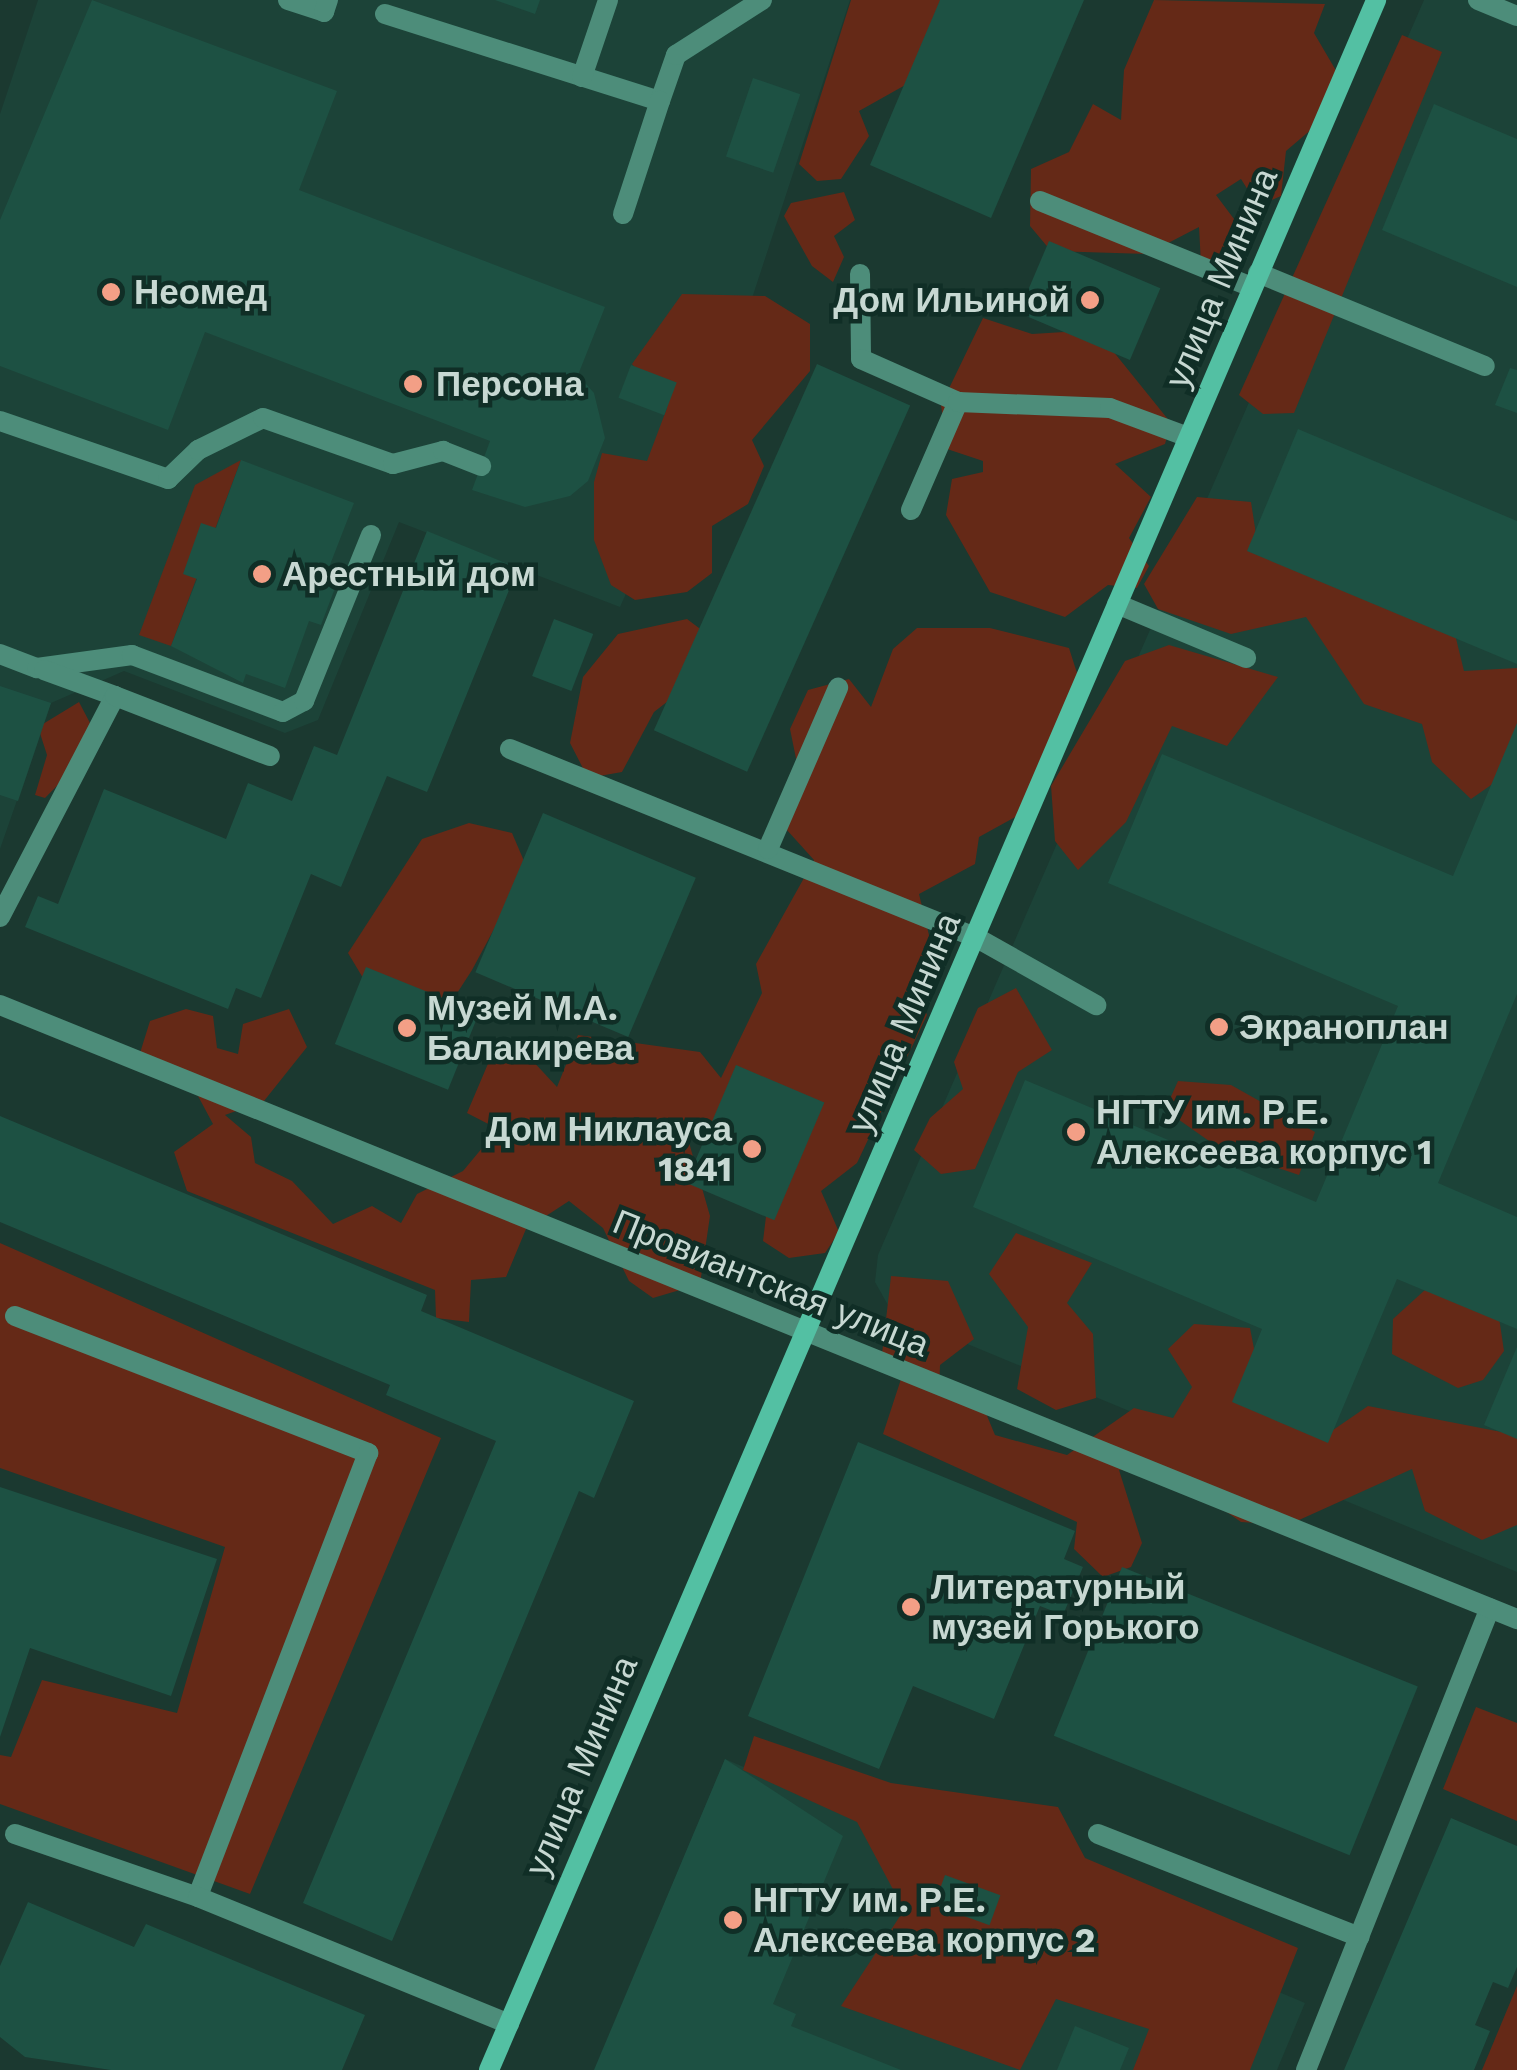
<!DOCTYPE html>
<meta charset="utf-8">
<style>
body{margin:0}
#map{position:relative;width:1517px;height:2070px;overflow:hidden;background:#1b3930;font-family:"Work Sans",sans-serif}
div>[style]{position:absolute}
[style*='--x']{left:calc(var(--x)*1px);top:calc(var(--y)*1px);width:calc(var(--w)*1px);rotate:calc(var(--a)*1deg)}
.built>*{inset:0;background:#1c4338}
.green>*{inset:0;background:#652917}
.building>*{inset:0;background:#1d5143;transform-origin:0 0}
.lane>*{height:20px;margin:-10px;padding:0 10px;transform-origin:10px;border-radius:10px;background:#4d8d7a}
.street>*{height:20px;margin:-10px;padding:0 10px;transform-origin:10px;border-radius:10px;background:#4d8d7a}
.secondary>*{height:20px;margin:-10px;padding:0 10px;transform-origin:10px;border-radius:10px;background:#53c0a3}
.dots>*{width:28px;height:28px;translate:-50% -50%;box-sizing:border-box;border:5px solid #102e26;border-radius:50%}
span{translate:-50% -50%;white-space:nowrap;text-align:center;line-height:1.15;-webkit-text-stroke:9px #102e26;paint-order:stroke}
.street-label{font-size:35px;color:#c7d8d2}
.poi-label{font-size:35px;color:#c7d8d2;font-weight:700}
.left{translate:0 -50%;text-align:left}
.right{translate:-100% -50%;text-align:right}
</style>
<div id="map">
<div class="built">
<i style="clip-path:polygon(38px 0,850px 0,734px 353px,620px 607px,399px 522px,318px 720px,285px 733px,124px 671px,51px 703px,0 849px,0 114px)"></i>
<i style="clip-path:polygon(1424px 0,1517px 0,1517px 1572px,917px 1323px,889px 1307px,875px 1282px,878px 1255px)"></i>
<i style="clip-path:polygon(725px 1759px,1305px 2003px,1277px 2070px,595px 2070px)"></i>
</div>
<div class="green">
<i style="clip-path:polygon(851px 0,947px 0,916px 79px,859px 111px,869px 136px,841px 179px,817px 181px,799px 164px)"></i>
<i style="clip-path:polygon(1154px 0,1325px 4px,1314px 33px,1338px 74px,1313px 128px,1286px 151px,1281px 196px,1258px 206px,1241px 179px,1216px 195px,1246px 235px,1231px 276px,1201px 264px,1199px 227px,1147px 254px,1051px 251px,1030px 226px,1031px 169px,1069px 152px,1093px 104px,1121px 120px,1124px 70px)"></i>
<i style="clip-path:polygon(1402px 35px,1442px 52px,1294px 413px,1263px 414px,1239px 395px)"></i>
<i style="clip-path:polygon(844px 192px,855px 220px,834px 236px,844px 257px,833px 282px,812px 266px,784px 216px,791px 203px)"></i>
<i style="clip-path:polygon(682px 294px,765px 296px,810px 324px,810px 371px,752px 440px,764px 466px,748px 504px,712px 526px,712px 573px,687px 592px,635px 600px,611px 585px,594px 540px,594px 482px,602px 453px,647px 461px,667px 408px,632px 364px)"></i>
<i style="clip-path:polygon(983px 318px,1032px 334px,1096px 330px,1171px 423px,1165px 444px,1115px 464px,1151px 497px,1129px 538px,1149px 566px,1137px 588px,1108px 585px,1065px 617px,990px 592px,946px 515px,952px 479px,983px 472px,983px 461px,947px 449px,941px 405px)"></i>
<i style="clip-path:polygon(241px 460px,171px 646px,139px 635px,195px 485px)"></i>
<i style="clip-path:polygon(1197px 497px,1251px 502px,1258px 547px,1450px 614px,1464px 671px,1517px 668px,1517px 767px,1471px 799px,1432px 762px,1422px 724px,1364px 704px,1306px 617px,1231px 634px,1158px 609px,1144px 584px)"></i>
<i style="clip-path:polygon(687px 619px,711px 637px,713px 666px,654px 712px,622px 772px,588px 778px,570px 743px,583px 677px,618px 634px)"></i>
<i style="clip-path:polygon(917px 628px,990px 628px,1069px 648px,1084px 695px,1035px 806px,979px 837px,975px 864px,919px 894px,938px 972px,917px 989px,927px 1015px,857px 1163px,821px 1191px,839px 1232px,825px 1253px,789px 1258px,763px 1241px,774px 1151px,719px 1125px,686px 1132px,710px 1216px,700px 1284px,653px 1298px,629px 1281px,603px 1228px,569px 1201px,526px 1229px,506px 1277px,471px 1280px,469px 1322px,436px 1318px,435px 1290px,187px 1191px,174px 1152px,213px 1124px,190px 1081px,140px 1053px,150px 1021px,186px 1009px,213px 1016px,217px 1048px,238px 1054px,243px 1024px,289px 1009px,307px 1047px,264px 1101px,225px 1115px,251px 1137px,255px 1163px,292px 1181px,333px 1224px,372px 1206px,401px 1223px,417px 1194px,463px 1171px,498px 1129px,467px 1113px,490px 1059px,516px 1043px,557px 1087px,578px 1035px,700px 1052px,721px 1078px,762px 993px,756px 964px,814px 860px,786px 829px,802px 788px,790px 729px,808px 690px,849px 679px,871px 707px,893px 649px)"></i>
<i style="clip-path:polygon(1169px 645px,1278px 677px,1227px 746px,1172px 726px,1126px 822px,1078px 870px,1055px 841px,1051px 786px,1125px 661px)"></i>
<i style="clip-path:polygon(79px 702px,100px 742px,45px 798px,35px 795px,47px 755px,38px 727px)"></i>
<i style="clip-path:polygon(469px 823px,512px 833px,527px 868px,472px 970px,452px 1001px,369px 988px,348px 953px,422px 839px)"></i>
<i style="clip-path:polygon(1016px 988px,1052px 1050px,1018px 1072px,975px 1169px,941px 1174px,914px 1150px,930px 1118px,963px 1089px,954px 1062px,978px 1008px)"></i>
<i style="clip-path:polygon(1178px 1081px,1231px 1085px,1315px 1132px,1299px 1175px,1219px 1148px,1165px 1110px)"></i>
<i style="clip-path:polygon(1016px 1233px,1092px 1263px,1067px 1303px,1093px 1334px,1096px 1398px,1056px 1410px,1017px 1389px,1028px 1327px,989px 1274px)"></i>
<i style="clip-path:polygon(0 1243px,441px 1438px,250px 1894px,0 1804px,0 1755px,11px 1757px,42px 1680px,177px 1713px,225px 1547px,0 1468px)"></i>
<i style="clip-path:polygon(891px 1276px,948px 1281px,974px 1339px,940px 1365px,939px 1394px,985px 1411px,995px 1435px,1067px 1455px,1134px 1408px,1173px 1418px,1192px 1387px,1168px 1349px,1194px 1324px,1250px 1328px,1257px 1364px,1320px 1439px,1368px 1406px,1517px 1435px,1517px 1525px,1482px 1540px,1425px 1511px,1412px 1469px,1288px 1525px,1241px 1522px,1168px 1471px,1119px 1470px,1142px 1543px,1131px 1567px,1103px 1577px,1074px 1549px,1077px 1522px,883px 1434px,901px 1379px,882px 1354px)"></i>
<i style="clip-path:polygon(1426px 1289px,1497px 1304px,1504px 1351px,1483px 1380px,1458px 1388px,1392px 1354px,1393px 1319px)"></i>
<i style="clip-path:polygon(1476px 1707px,1517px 1723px,1517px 1821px,1443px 1789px)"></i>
<i style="clip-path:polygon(754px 1736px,891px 1783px,1058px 1807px,1085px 1858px,1298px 1948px,1250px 2070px,1133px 2070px,1149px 2029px,1056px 1999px,1020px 2070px,841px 2006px,904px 1910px,857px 1822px,743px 1770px)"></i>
<i style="clip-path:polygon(1517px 1986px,1517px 2070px,1482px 2070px)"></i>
</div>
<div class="building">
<i style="clip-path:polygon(92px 0,337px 91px,299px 190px,605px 307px,578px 375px,594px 393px,605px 438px,588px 481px,570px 496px,525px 507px,472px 490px,490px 441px,205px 332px,168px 430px,0 366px,0 220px)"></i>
<i style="clip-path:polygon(495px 0,540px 0,535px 14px)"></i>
<i style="clip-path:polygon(940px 0,1084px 0,991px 218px,870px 165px)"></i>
<i style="left:753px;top:78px;width:50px;height:83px;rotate:19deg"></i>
<i style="clip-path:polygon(1434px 104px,1517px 139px,1517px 287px,1382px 230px)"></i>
<i style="left:1049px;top:241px;width:121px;height:78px;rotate:23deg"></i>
<i style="left:817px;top:364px;width:102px;height:401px;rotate:24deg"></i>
<i style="left:631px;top:365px;width:49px;height:35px;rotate:21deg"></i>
<i style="clip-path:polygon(1510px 368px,1517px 370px,1517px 413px,1495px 405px)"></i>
<i style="clip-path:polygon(1298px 429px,1517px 521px,1517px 664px,1247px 551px)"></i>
<i style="clip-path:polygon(241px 460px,354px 503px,328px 570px,340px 575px,321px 625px,309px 621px,285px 688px,246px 674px,243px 683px,171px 646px,197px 579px,183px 574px,201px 523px,216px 528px)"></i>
<i style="clip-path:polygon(427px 531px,518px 568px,427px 792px,387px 776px,341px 887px,311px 874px,261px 998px,236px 988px,228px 1009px,25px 927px,38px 896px,58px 904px,104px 789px,226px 839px,248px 783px,292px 801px,314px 746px,337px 755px)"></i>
<i style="left:554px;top:619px;width:42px;height:61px;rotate:21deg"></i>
<i style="clip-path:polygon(0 686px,51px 703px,18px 801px,0 795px)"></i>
<i style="clip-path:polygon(1517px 723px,1517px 994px,1438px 1183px,1517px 1217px,1517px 1329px,1397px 1279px,1328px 1443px,1232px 1402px,1262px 1329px,973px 1207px,1025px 1080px,1316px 1202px,1398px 1006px,1108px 883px,1162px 754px,1453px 876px)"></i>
<i style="left:543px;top:813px;width:166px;height:173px;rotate:23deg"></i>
<i style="left:366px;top:967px;width:122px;height:83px;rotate:22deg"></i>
<i style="left:736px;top:1065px;width:96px;height:128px;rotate:23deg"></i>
<i style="clip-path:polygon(0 1116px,427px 1295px,421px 1311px,634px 1401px,594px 1498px,579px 1491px,392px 1941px,303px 1903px,496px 1441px,386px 1395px,390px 1385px,0 1222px)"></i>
<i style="clip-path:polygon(1517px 1347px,1517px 1439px,1484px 1425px)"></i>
<i style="clip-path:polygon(858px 1442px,1075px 1531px,1064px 1559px,1083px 1567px,1063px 1615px,1040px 1606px,994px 1719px,913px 1686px,879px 1769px,748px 1716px)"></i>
<i style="clip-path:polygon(0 1487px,217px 1559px,171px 1696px,30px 1648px,0 1737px)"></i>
<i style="left:1122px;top:1567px;width:319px;height:182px;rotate:22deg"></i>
<i style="clip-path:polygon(725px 1759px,843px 1836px,773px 2004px,796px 2014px,791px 2026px,901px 2070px,594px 2070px)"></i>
<i style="clip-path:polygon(1451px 1818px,1517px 1846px,1517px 1967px,1508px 1988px,1493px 1982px,1475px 2025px,1490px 2031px,1474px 2070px,1344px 2070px)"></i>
<i style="left:945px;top:1875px;width:59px;height:32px;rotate:20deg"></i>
<i style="clip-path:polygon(28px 1902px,134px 1947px,146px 1924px,365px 2015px,342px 2070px,111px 2070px,25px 2057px,0 2037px,0 1966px)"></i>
<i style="clip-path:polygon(1075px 2026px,1129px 2048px,1120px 2070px,1057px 2070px)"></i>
</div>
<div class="lane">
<i style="--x:288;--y:0;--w:38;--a:18"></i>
<i style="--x:324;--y:12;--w:13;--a:-72"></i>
<i style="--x:1478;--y:0;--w:42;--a:22.3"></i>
<i style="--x:385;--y:14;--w:288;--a:17.6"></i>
<i style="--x:660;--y:101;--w:49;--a:-70.8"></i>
<i style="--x:676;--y:55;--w:102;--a:-32.6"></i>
<i style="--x:582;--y:77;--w:81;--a:-71.3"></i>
<i style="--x:1040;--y:201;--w:229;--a:22.1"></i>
<i style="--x:623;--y:214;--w:119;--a:-71.9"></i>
<i style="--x:1258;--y:273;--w:245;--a:22.3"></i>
<i style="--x:860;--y:274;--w:85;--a:89.3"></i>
<i style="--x:861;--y:359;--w:106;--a:23.9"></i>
<i style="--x:0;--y:421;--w:178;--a:19"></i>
<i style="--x:168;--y:479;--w:42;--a:-44"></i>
<i style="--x:198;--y:450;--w:72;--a:-26.2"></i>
<i style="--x:263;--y:418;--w:138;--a:19.5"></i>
<i style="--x:393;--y:464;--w:52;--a:-14.6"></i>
<i style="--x:443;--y:451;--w:41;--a:21.5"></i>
<i style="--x:911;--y:510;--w:118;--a:-66.5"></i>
<i style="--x:958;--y:402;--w:152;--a:2.3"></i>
<i style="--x:1110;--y:408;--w:83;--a:20.4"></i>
<i style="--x:1117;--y:604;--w:140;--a:22.7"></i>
<i style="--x:0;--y:654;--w:40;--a:21"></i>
<i style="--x:37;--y:668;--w:96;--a:-7.8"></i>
<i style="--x:132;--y:655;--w:161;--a:20.7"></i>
<i style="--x:283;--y:712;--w:24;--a:-28"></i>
<i style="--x:304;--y:701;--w:179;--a:-68"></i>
<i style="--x:44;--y:670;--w:76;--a:20.1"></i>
<i style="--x:510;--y:749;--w:504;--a:22.03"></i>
<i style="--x:977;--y:938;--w:137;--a:29.4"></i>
<i style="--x:768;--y:849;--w:176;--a:-66.5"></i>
<i style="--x:0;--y:917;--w:249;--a:-62.5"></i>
<i style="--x:115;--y:696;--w:166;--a:21.2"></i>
<i style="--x:15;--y:1316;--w:379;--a:21.2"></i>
<i style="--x:368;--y:1453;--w:475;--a:111"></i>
<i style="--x:15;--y:1834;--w:194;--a:19"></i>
<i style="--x:198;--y:1897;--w:336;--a:22.2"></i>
<i style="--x:1098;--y:1834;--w:281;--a:21.5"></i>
<i style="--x:1306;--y:2070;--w:497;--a:-68.3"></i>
</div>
<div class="street">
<i style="--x:0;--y:1005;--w:1637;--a:22.04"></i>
</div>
<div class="secondary">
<i style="--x:489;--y:2070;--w:2252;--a:-66.8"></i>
</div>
<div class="dots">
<i style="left:111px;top:292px;background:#f39f86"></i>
<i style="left:1090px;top:300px;background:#f39f86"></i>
<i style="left:413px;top:384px;background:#f39f86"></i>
<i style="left:262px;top:574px;background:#f39f86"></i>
<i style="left:1219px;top:1027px;background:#f39f86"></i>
<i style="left:407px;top:1028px;background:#f39f86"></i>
<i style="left:1076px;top:1132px;background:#f39f86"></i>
<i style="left:752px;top:1149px;background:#f39f86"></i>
<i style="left:911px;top:1607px;background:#f39f86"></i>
<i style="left:733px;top:1920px;background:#f39f86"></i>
</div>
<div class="street-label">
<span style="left:1221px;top:278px;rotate:-67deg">улица Минина</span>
<span style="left:904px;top:1023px;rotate:-67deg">улица Минина</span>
<span style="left:771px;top:1283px;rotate:22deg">Провиантская улица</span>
<span style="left:581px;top:1766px;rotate:-67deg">улица Минина</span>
</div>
<div class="poi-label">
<span class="left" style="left:134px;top:292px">Неомед</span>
<span class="right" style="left:1070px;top:300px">Дом Ильиной</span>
<span class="left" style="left:436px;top:384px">Персона</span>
<span class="left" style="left:282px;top:574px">Арестный дом</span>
<span class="left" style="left:427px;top:1028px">Музей М.А.<br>Балакирева</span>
<span class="left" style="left:1239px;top:1027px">Экраноплан</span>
<span class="left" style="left:1096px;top:1132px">НГТУ им. Р.Е.<br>Алексеева корпус 1</span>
<span class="right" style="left:732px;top:1149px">Дом Никлауса<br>1841</span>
<span class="left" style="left:931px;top:1607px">Литературный<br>музей Горького</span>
<span class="left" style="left:753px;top:1920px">НГТУ им. Р.Е.<br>Алексеева корпус 2</span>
</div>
</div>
